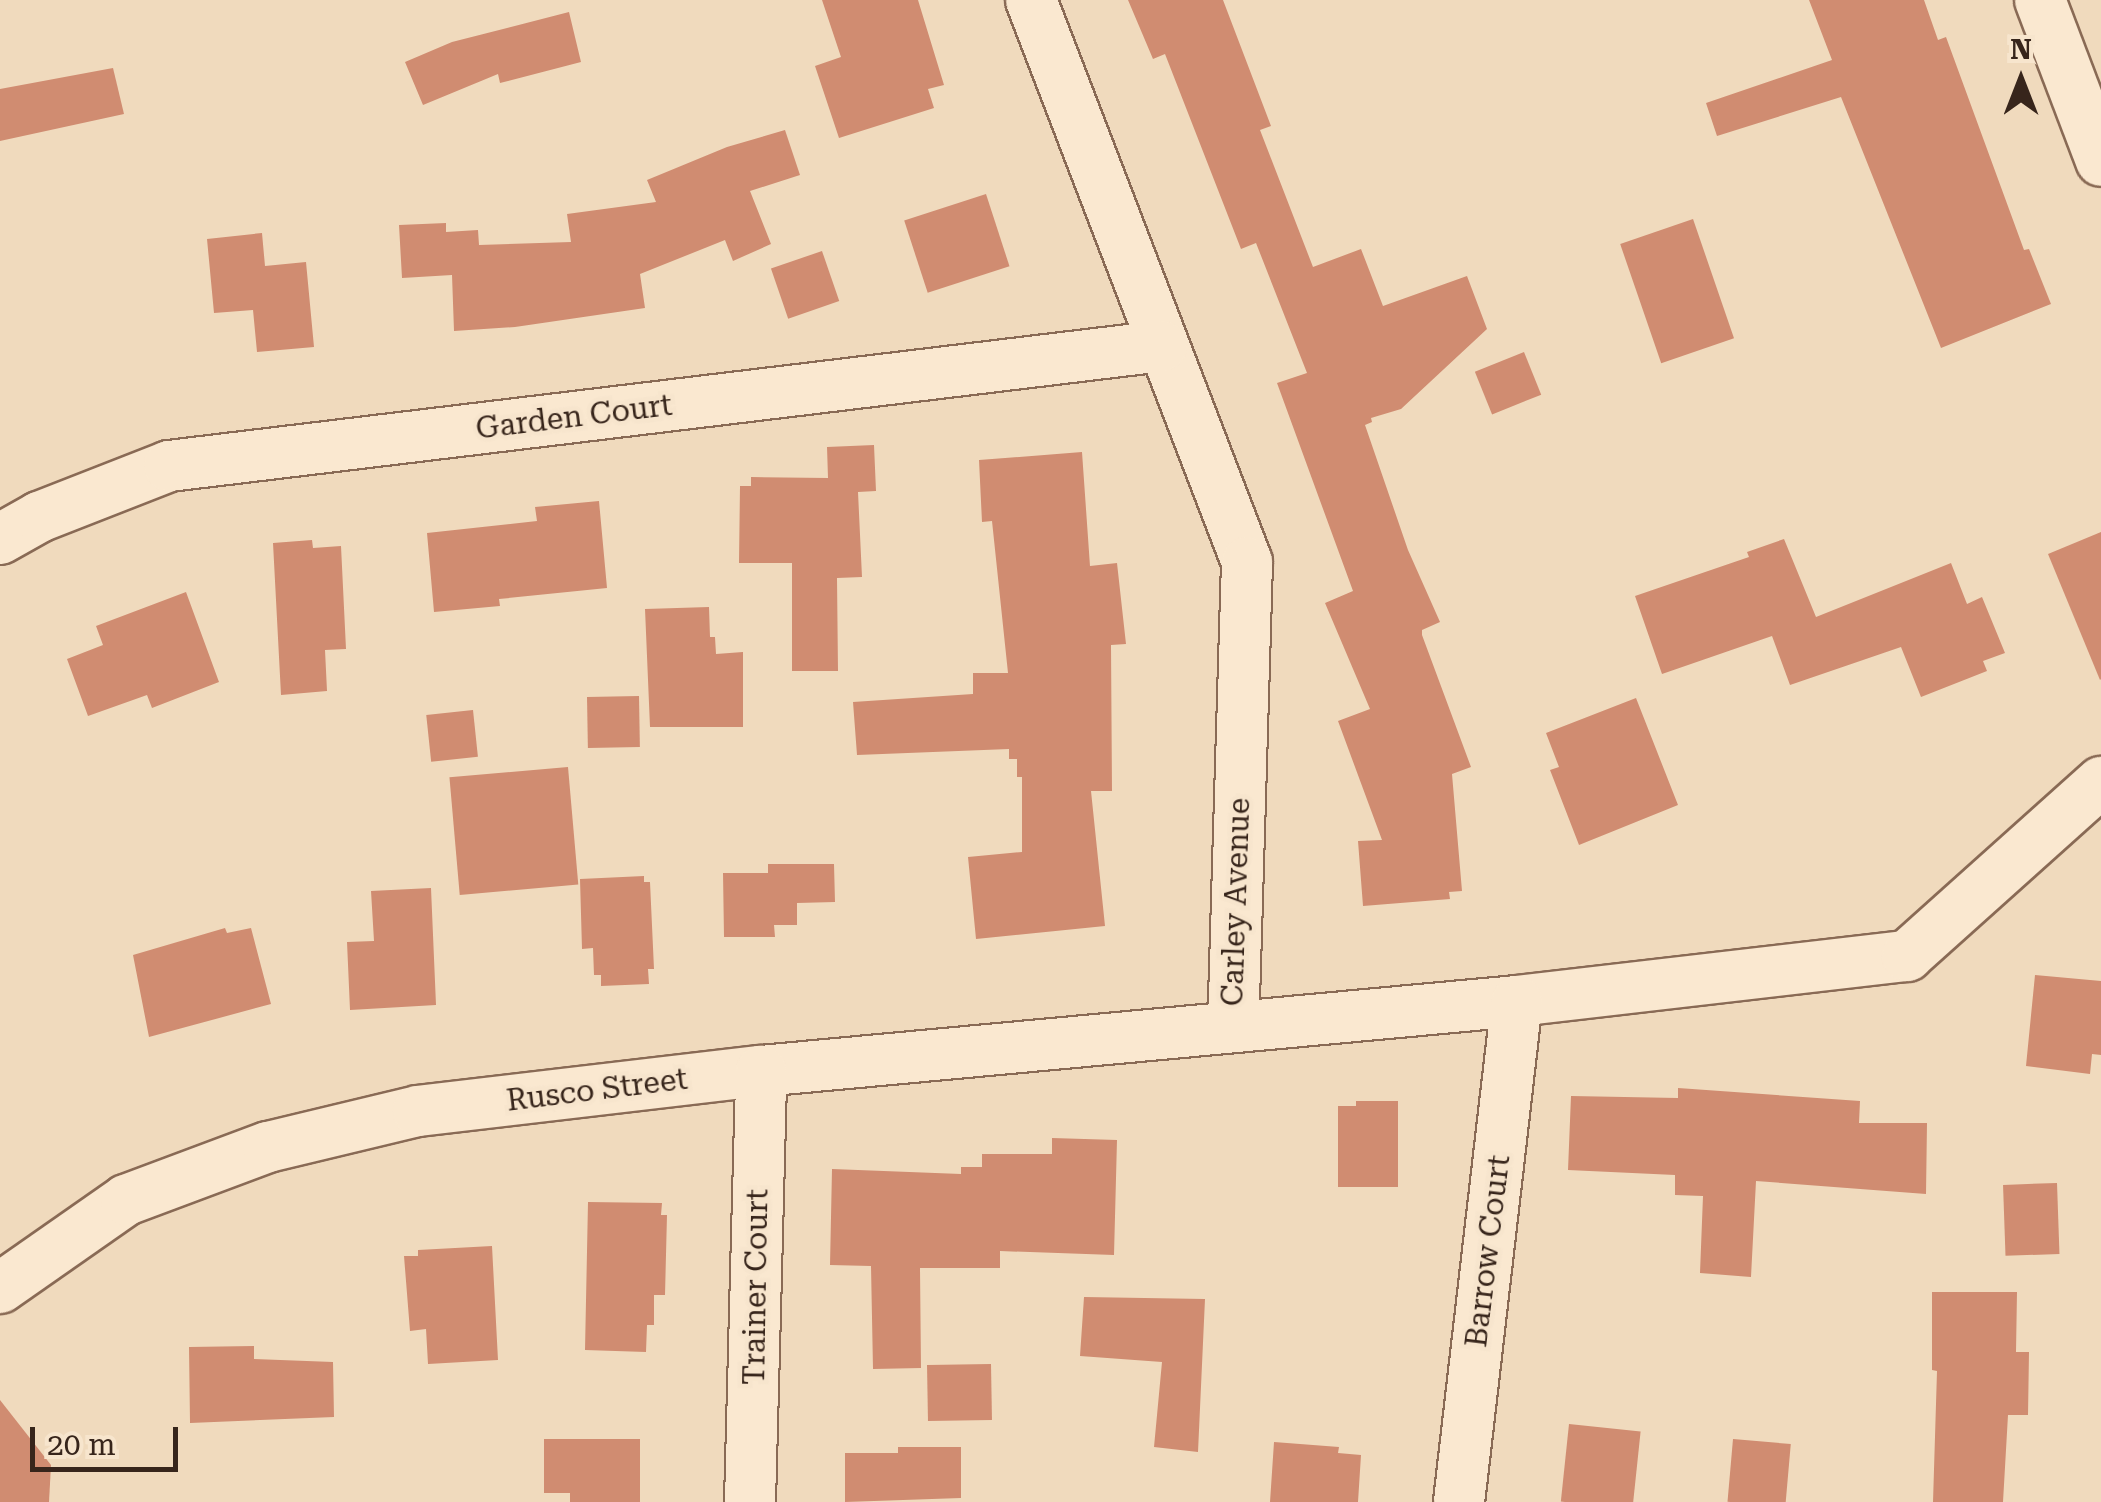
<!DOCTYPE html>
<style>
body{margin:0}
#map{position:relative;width:2101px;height:1502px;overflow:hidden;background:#f0dabd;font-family:"Roboto Serif",serif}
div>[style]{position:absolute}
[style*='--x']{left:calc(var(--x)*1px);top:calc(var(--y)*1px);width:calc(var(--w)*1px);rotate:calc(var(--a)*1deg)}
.building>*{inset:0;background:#d08c71;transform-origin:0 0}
.roads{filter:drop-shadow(2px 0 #896a55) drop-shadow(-2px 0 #896a55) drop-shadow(0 2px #896a55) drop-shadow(0 -2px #896a55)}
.minor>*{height:50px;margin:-25px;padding:0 25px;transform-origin:25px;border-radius:25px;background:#fae8d0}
span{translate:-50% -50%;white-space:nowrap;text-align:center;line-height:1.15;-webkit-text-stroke:9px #f7e5cd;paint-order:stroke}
.street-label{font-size:30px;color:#37251b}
.north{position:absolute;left:1971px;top:30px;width:100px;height:100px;-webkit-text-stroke:8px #f7e5cd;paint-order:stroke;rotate:0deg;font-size:28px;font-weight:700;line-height:40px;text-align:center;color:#37251b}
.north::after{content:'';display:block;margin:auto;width:35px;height:45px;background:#37251b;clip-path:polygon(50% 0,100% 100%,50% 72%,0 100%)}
.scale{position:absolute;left:30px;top:1427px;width:148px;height:45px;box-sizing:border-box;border:5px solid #37251b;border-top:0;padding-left:12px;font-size:30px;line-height:35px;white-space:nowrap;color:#37251b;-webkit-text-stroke:8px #f7e5cd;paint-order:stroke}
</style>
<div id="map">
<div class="building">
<i style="clip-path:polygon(822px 0,918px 0,944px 85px,928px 89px,934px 108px,839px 138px,815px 66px,841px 57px)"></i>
<i style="clip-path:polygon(1128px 0,1223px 0,1271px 126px,1260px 130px,1313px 267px,1361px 249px,1383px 306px,1467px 276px,1487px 329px,1401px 409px,1371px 418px,1372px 422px,1365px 425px,1408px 550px,1440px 622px,1422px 630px,1422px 635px,1471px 767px,1452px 774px,1462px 891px,1449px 892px,1450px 899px,1363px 906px,1358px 841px,1382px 840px,1338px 721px,1370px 709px,1325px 603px,1353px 591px,1277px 383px,1307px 373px,1256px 243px,1241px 249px,1165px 54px,1153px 59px)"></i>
<i style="clip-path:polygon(1809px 0,1924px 0,1938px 40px,1946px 37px,2024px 250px,2029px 249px,2051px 304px,1941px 348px,1841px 97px,1717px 136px,1706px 103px,1832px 60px)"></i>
<i style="clip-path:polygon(569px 12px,581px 62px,500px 83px,498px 74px,423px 105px,405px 62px,452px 42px)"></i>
<i style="clip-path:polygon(113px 68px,124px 114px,0 141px,0 89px)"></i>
<i style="clip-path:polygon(785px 130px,800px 175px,750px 191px,771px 244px,733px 261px,725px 240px,640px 274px,645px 308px,515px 327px,454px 331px,452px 275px,402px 278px,399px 225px,446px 223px,446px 232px,478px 230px,479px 245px,571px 242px,567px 214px,656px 202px,647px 180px,727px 147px)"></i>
<i style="left:986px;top:194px;width:76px;height:86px;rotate:72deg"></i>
<i style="left:1693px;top:219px;width:126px;height:77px;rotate:71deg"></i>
<i style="clip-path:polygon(262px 233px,265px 266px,306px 262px,314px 347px,257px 352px,253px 310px,214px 313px,207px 239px)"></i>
<i style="left:822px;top:251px;width:53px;height:54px;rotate:71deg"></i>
<i style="left:1524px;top:352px;width:46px;height:53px;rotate:68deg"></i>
<i style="clip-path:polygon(874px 445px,876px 491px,858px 492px,862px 577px,837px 578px,838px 671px,792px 671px,792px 563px,739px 563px,740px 486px,751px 486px,751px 477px,828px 478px,827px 447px)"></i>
<i style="clip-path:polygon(1082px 452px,1090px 566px,1117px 563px,1126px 644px,1111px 645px,1112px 791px,1091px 791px,1105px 926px,976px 939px,968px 857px,1022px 852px,1022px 777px,1017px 777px,1017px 759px,1009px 759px,1009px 749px,857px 755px,853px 702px,973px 694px,973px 673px,1008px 673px,992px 521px,982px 522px,979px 460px)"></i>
<i style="clip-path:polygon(599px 501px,607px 588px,499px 599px,500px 606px,434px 612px,427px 533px,537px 521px,535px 507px)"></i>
<i style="clip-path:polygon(2101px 532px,2101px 679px,2100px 680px,2048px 554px)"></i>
<i style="clip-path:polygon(1784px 539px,1816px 617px,1951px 563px,1967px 604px,1982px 597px,2005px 653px,1983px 661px,1987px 671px,1921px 697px,1901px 647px,1790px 685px,1772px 636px,1662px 674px,1635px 596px,1749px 557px,1747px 552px)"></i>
<i style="clip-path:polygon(312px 540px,313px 548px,341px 546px,346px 649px,325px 650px,327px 691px,281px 695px,273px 543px)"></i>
<i style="clip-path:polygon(186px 592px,219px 682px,152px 708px,147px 695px,88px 716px,67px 659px,103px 645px,96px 626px)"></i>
<i style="clip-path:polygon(709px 607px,710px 637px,715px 637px,716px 654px,743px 652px,743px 727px,650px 727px,645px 609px)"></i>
<i style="left:639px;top:696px;width:51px;height:52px;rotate:89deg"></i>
<i style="clip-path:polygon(1636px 698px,1678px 805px,1579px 845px,1550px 770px,1559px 767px,1546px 733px)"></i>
<i style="left:473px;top:710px;width:47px;height:47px;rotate:84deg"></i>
<i style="left:568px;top:767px;width:118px;height:119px;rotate:85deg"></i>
<i style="clip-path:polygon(768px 864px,834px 864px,835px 902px,797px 903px,797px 925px,774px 925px,775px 937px,724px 937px,723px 873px,768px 873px)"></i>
<i style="clip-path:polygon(644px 876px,644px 882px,650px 882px,654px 969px,648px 969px,649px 984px,601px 986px,601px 975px,594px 975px,593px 948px,582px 949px,580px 879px)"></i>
<i style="clip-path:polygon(431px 888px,436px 1005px,350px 1010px,347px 942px,374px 941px,371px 891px)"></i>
<i style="clip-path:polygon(225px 928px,227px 933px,251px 928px,271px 1004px,149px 1037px,133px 955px)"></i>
<i style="clip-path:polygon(2035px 975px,2101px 981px,2101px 1055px,2092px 1054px,2090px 1074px,2026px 1066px)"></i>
<i style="clip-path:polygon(1678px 1088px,1860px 1101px,1859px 1123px,1927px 1123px,1926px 1194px,1756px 1181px,1751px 1277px,1700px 1273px,1703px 1196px,1675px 1195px,1675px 1175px,1568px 1170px,1571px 1096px,1678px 1098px)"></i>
<i style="clip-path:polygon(1356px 1101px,1398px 1101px,1398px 1187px,1338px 1187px,1338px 1106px,1356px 1106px)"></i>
<i style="clip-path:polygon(1052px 1138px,1117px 1140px,1114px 1255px,1000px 1251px,1000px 1268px,920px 1268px,921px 1368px,873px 1369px,871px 1266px,830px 1265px,832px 1169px,961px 1174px,961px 1167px,982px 1167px,982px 1154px,1052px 1154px)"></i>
<i style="left:2057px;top:1183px;width:71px;height:54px;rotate:88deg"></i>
<i style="clip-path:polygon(588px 1202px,662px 1203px,661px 1215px,667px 1215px,665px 1295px,654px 1295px,654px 1325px,647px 1325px,646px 1352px,585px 1350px)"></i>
<i style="clip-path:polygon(492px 1246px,498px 1360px,428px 1364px,426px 1329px,410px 1331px,404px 1256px,418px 1256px,418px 1250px)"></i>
<i style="clip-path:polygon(1932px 1292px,2017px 1292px,2016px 1352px,2029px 1352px,2028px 1415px,2008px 1415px,2003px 1502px,1933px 1502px,1937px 1371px,1932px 1370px)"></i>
<i style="clip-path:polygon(1084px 1297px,1205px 1299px,1198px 1452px,1154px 1447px,1162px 1362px,1080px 1356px)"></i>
<i style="clip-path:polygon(254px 1346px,254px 1359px,333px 1362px,334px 1417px,190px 1423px,189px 1347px)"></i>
<i style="left:991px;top:1364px;width:56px;height:64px;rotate:89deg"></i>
<i style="clip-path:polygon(0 1400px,51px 1465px,49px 1502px,0 1502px)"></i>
<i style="left:1569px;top:1424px;width:72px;height:78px;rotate:6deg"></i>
<i style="clip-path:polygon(544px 1439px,640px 1439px,640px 1502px,570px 1502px,570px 1493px,544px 1493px)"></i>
<i style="left:1733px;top:1439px;width:58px;height:63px;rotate:5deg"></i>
<i style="clip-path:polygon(1274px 1442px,1339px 1447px,1338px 1453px,1361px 1455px,1358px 1502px,1270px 1502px)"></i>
<i style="clip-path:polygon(898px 1447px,961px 1447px,961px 1498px,845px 1502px,845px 1453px,898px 1453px)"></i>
</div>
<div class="roads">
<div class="minor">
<i style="--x:1031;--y:0;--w:602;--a:68.98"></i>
<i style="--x:1247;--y:562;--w:463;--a:91.7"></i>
<i style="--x:2040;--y:0;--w:172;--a:69.2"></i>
<i style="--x:0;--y:539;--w:45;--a:-29.4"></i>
<i style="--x:39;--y:517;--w:140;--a:-21.4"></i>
<i style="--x:169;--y:466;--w:1000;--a:-6.89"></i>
<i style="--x:0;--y:1288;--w:154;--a:-34.9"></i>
<i style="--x:126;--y:1200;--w:152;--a:-20.5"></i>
<i style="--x:268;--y:1147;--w:154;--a:-13.5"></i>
<i style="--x:418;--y:1111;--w:345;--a:-6.7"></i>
<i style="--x:761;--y:1071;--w:759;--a:-5.29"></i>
<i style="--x:1517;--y:1001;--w:393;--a:-6.6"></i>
<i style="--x:1907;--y:956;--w:261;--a:-41.9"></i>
<i style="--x:750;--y:1502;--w:431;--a:-88.5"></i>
<i style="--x:1459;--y:1502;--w:504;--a:-83.4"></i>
</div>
</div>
<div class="street-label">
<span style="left:574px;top:417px;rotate:-7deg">Garden Court</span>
<span style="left:1236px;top:902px;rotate:-88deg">Carley Avenue</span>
<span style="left:597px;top:1090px;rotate:-7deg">Rusco Street</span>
<span style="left:1488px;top:1251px;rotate:-83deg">Barrow Court</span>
<span style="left:756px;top:1287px;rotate:-89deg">Trainer Court</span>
</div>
<div class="north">N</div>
<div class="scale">20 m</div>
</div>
